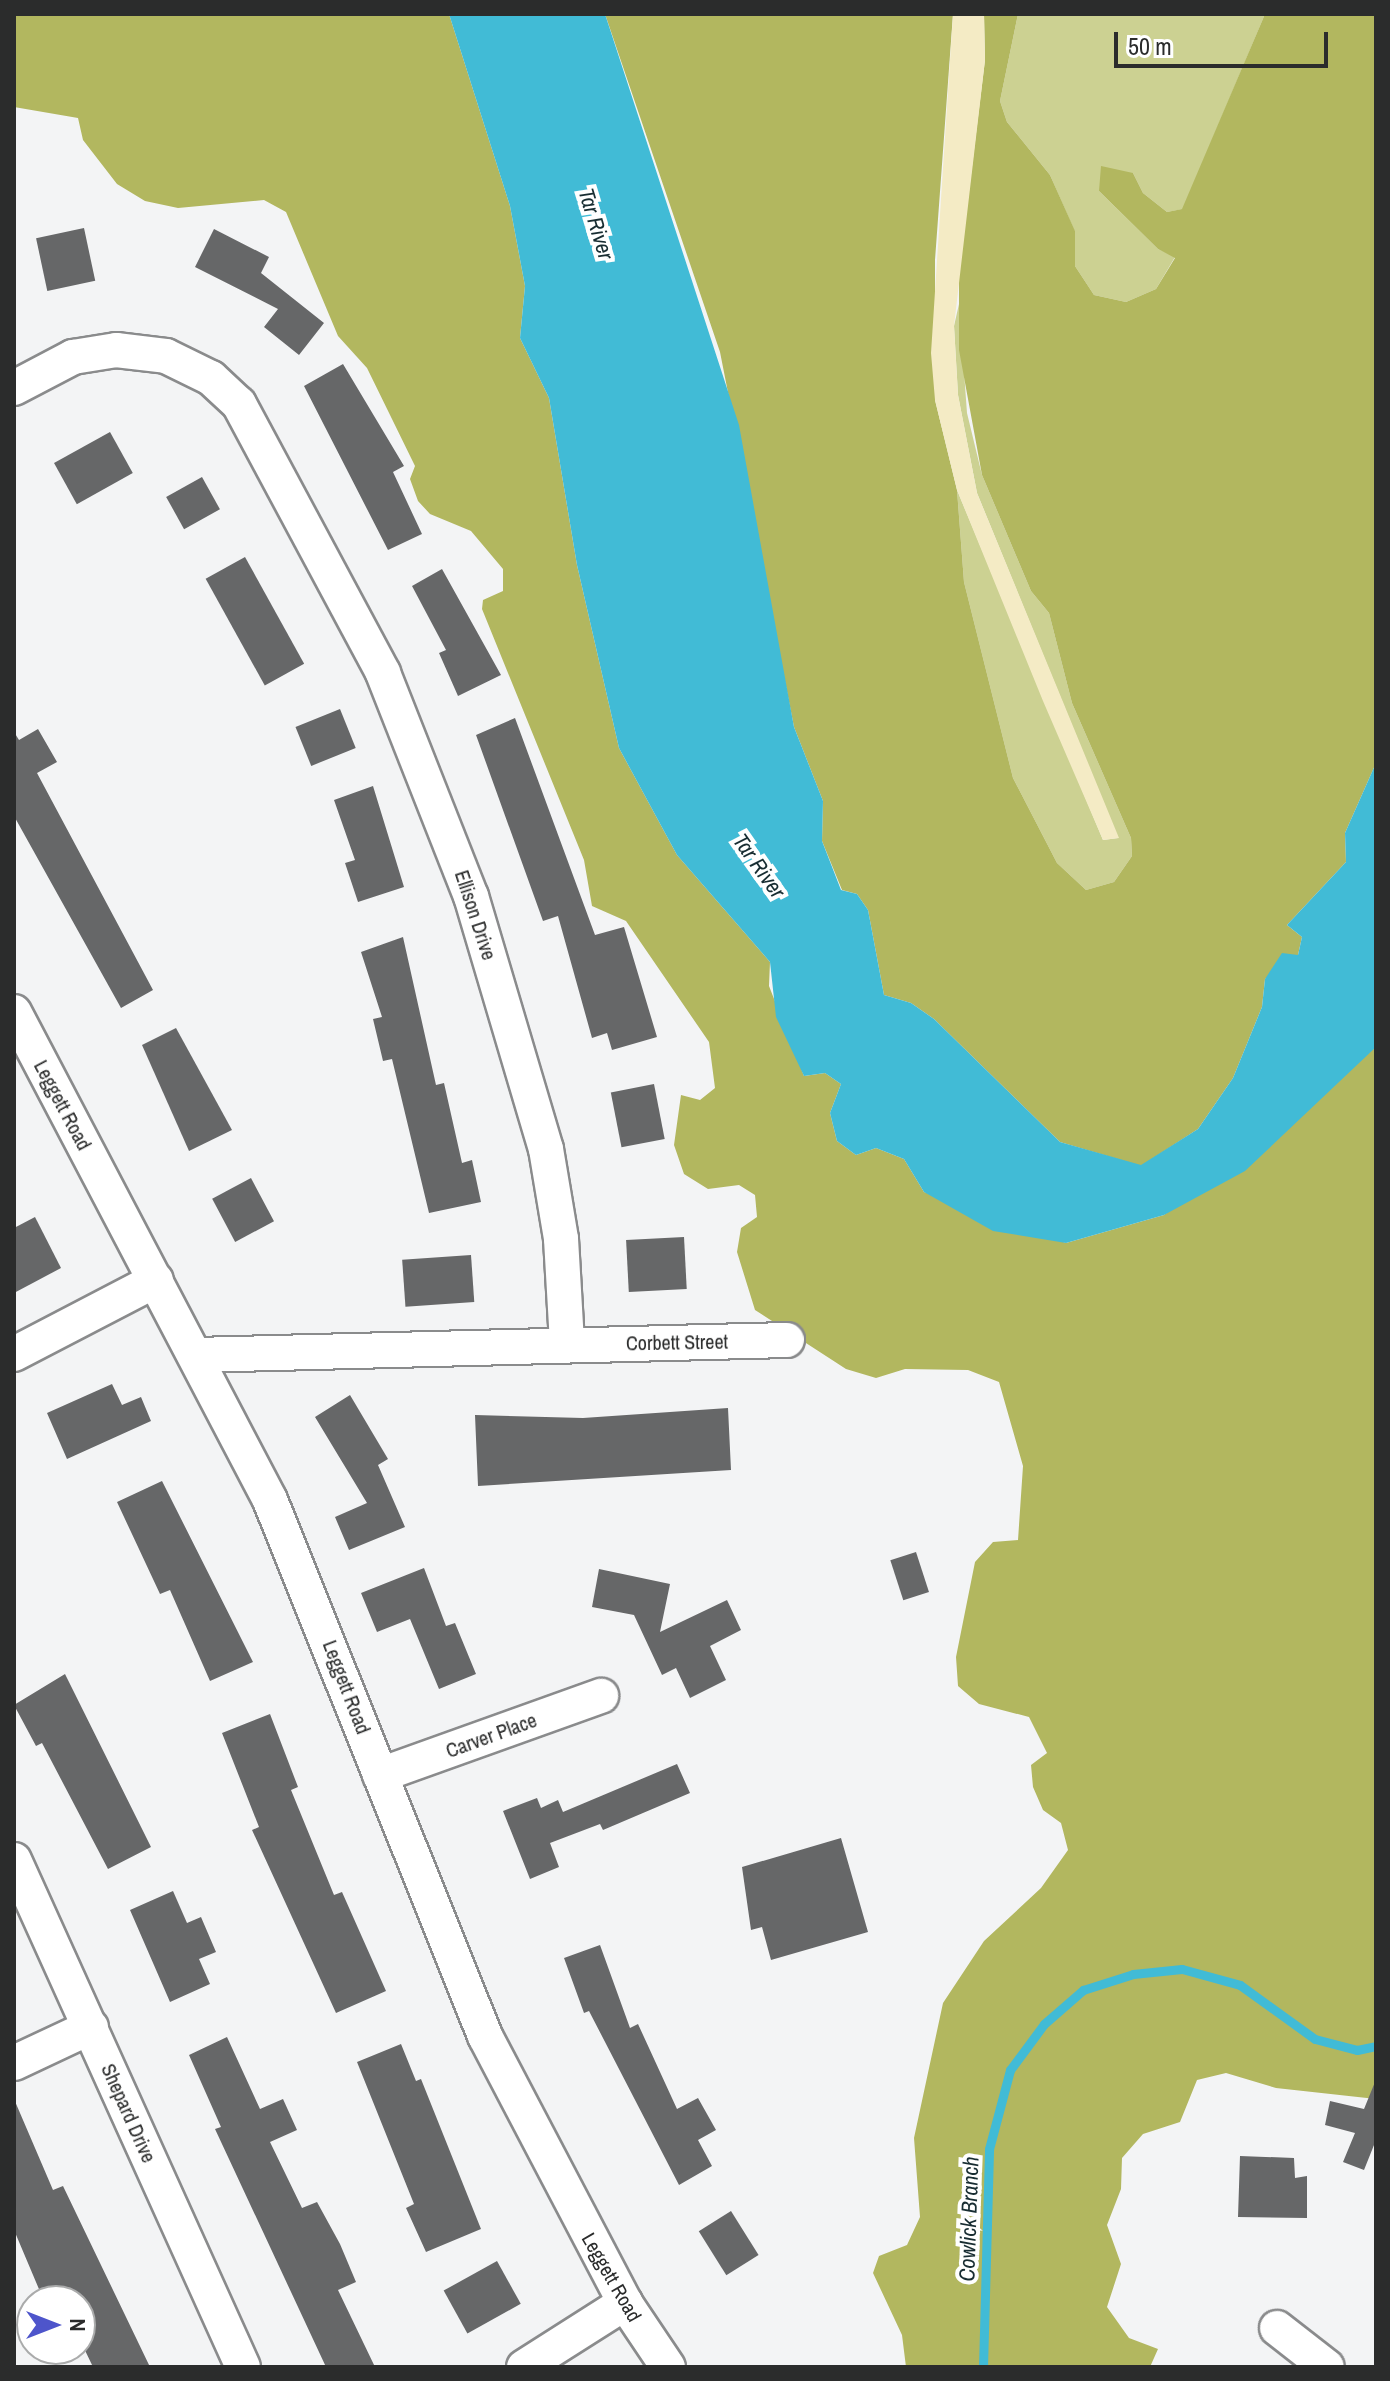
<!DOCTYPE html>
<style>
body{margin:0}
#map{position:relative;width:1390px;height:2381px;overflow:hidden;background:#f3f4f5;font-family:"Archivo Narrow",sans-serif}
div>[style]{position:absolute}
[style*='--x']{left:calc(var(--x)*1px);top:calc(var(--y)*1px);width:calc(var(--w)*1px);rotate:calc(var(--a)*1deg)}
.green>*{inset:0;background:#ccd192}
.forest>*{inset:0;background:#b2b75f}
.sand>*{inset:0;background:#f4ebc5}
.water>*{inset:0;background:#41bbd6}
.stream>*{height:9px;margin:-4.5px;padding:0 4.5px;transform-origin:4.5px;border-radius:4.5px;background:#41bbd6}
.building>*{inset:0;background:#666768;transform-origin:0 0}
.roads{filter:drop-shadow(2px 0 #8a8b8c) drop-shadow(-2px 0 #8a8b8c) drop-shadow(0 2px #8a8b8c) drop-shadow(0 -2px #8a8b8c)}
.street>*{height:34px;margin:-17px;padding:0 17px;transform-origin:17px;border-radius:17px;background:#fff}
span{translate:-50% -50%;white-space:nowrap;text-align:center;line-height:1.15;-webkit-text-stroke:8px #fff;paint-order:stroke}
.street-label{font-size:20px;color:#2b2c2c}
.water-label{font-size:22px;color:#182d32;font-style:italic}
.frame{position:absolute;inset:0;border:16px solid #2b2c2c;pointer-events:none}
.north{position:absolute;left:16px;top:2285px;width:80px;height:80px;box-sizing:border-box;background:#fff;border:2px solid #aaabab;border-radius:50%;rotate:90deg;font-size:22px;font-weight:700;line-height:32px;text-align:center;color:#2b2c2c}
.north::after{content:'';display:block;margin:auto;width:28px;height:36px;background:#4e55cb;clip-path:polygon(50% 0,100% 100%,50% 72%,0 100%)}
.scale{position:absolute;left:1114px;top:32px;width:214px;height:36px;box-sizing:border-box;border:4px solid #2b2c2c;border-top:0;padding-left:10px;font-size:24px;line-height:28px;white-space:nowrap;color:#2b2c2c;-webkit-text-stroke:6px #fff;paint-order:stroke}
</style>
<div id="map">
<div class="green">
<i style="clip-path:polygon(1018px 14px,1265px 14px,1183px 209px,1167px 212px,1143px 193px,1133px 173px,1099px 191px,1158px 249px,1175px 257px,1156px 289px,1126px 302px,1094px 295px,1075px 266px,1075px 232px,1050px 175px,1007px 122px,1000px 101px)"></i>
<i style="clip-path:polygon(959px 304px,967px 413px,982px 475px,1031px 591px,1049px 613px,1072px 703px,1131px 838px,1132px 856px,1114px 882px,1086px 890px,1057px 863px,1013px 778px,964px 582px,957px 490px,1103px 840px,1118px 838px,977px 493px,958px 395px,954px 326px)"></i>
</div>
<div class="forest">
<i style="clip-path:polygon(14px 14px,449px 14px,510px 206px,525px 286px,520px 338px,549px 398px,577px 565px,619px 748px,677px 855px,770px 962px,769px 986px,804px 1076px,825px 1073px,841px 1084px,830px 1113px,837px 1141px,856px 1155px,876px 1148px,904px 1159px,924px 1192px,1066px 1243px,1164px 1215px,1376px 1047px,1376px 2099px,1276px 2088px,1226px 2073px,1197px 2080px,1180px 2122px,1143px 2134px,1122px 2158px,1121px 2189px,1107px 2225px,1121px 2264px,1107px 2307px,1129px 2338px,1158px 2349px,1150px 2367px,906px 2367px,902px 2335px,873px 2273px,879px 2256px,907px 2245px,920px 2217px,914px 2138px,943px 2003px,984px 1941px,1041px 1888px,1068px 1850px,1061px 1823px,1043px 1810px,1033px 1787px,1031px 1765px,1047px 1753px,1029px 1717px,979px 1704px,958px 1686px,956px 1657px,975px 1562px,993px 1542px,1018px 1540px,1023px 1466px,999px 1382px,968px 1370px,905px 1369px,876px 1378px,846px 1369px,755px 1310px,737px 1252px,741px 1228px,757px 1217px,755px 1195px,739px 1185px,708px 1189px,684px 1174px,674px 1145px,681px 1095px,700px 1100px,715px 1088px,709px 1042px,626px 921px,592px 906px,584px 860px,482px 609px,483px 600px,503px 591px,503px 569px,471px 531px,430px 514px,418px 501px,410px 479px,415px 466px,367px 368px,338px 336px,286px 212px,264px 200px,178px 208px,145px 201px,117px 184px,83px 140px,78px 118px,14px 107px)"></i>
<i style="clip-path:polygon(605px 14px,953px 14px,935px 260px,935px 400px,957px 490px,964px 582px,1013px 778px,1057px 863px,1086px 890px,1114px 882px,1132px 856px,1131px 838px,1072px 703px,1049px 613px,1031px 591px,982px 475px,959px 350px,959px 273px,985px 60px,984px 14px,1018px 14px,1000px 101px,1007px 122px,1050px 175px,1075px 231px,1075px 266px,1094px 295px,1126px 302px,1156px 289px,1175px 258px,1158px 249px,1099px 191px,1101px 166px,1133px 173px,1143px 193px,1167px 212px,1182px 209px,1265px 14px,1376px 14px,1376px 763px,1345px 833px,1346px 862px,1287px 925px,1302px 937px,1298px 955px,1265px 979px,1262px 1007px,1233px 1078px,1198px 1129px,1141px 1166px,1060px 1142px,934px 1019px,911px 1003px,884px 995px,868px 910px,857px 894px,842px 890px,822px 841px,823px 801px,794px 727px,720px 352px)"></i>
</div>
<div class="sand">
<i style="clip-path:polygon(953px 14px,984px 14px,985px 60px,954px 326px,958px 395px,977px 493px,1119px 838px,1103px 840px,1043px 701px,957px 490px,935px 400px,931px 353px)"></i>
</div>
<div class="water">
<i style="clip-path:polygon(449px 14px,605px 14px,739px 425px,794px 727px,823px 801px,822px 841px,841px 890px,857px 894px,868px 910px,884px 995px,911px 1003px,934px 1019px,1060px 1142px,1141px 1165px,1198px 1129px,1233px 1078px,1262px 1007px,1265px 979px,1282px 953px,1298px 955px,1302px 937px,1287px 925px,1346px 862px,1345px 833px,1376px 763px,1376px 1047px,1245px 1171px,1164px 1215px,1066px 1243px,993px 1231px,924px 1192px,904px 1159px,876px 1148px,856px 1155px,837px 1141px,830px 1113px,841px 1084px,825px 1073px,804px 1076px,776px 1017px,770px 962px,677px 855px,619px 748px,577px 565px,549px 398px,520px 338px,525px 286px,510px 206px)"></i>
</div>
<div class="stream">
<i style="--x:983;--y:2367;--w:218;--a:-88.4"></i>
<i style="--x:989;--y:2149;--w:82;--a:-75.1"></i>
<i style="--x:1010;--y:2070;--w:57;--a:-53.5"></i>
<i style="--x:1044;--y:2024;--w:52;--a:-41.1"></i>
<i style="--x:1083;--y:1990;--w:52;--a:-17.7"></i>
<i style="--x:1133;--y:1974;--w:49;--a:-5.8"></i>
<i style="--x:1182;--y:1969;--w:60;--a:15.4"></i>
<i style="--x:1240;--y:1985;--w:92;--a:35.8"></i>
<i style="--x:1315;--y:2039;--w:43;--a:14.7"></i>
<i style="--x:1357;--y:2050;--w:19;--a:-12"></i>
</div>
<div class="building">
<i style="left:84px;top:228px;width:54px;height:49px;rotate:78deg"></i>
<i style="clip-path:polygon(214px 229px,269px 257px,261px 273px,324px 323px,299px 355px,264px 327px,278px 309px,195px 267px)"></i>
<i style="clip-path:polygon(343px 364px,404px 466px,393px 472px,422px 534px,388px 550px,304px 386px)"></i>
<i style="left:110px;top:432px;width:47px;height:64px;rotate:61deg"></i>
<i style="left:202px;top:477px;width:37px;height:41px;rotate:61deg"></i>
<i style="left:245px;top:557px;width:122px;height:45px;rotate:61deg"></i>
<i style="clip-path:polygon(442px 569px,501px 675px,458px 696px,439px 653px,446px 650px,412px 586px)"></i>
<i style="left:340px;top:709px;width:42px;height:48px;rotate:68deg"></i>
<i style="clip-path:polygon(515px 718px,595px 935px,624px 927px,657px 1037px,612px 1050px,607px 1033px,592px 1038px,558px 916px,543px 921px,476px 735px)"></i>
<i style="clip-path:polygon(38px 729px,57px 762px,37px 773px,153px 990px,121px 1008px,14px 816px,14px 732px,19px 740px)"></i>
<i style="clip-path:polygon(373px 786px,404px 887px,358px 902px,345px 863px,355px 860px,334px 800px)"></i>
<i style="clip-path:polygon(403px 937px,436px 1085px,444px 1083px,462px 1163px,472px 1160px,481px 1202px,429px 1213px,392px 1059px,383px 1061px,373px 1019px,382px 1017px,361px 952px)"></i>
<i style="clip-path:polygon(176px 1028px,232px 1130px,189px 1151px,142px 1045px)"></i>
<i style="left:654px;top:1084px;width:56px;height:44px;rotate:79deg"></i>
<i style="left:251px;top:1178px;width:49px;height:44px;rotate:62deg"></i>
<i style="clip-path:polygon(35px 1217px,61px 1268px,14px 1293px,14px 1228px)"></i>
<i style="left:684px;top:1237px;width:52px;height:58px;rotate:87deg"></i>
<i style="left:471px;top:1255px;width:47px;height:69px;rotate:86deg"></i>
<i style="clip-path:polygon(112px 1384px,122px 1405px,141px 1397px,151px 1421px,67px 1459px,47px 1413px)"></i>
<i style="clip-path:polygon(350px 1395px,388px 1459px,378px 1465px,405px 1527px,349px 1550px,335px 1517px,367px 1503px,315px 1417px)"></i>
<i style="clip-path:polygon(728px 1408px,731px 1470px,478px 1486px,475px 1415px,583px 1418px)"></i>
<i style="clip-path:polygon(162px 1481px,253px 1662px,210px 1681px,170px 1590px,160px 1594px,117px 1502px)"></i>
<i style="left:916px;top:1552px;width:42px;height:27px;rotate:72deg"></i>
<i style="clip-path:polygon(424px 1568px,446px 1626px,455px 1623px,476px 1674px,439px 1689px,410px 1619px,377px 1632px,361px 1593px)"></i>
<i style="clip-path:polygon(599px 1569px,670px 1584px,660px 1632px,727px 1600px,741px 1630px,710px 1646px,726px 1680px,690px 1698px,676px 1668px,662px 1675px,634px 1615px,592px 1607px)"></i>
<i style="clip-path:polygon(65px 1674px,151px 1847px,108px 1869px,42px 1743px,36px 1746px,14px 1705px)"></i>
<i style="clip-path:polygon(270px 1714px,298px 1787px,291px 1790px,334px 1895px,342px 1892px,386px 1991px,336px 2013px,252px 1830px,259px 1827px,222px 1733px)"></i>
<i style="clip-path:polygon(677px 1764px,690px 1793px,603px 1830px,600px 1824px,550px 1843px,559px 1867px,530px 1879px,503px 1811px,537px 1798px,541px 1808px,558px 1800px,563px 1812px)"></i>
<i style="clip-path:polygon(841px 1838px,868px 1932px,771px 1960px,762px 1927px,751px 1930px,742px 1867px)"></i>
<i style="clip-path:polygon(173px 1891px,187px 1923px,201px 1917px,216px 1952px,199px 1959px,210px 1984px,170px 2002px,130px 1910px)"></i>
<i style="clip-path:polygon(600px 1945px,630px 2028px,638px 2024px,677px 2109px,698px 2098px,716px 2130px,698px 2140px,712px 2166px,679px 2185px,589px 2011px,584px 2013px,564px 1958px)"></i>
<i style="clip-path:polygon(227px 2037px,260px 2109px,283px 2099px,297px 2130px,270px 2142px,302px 2208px,317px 2202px,340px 2244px,356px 2282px,338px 2290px,375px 2367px,326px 2367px,215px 2129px,221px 2127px,189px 2055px)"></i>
<i style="clip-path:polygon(401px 2044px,416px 2081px,421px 2079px,481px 2229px,426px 2252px,406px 2208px,414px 2204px,357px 2062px)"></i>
<i style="clip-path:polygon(1375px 2082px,1376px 2140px,1364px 2170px,1343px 2162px,1355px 2133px,1325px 2125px,1330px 2101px,1364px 2109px)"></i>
<i style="clip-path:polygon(14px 2099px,53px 2190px,63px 2186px,150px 2367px,93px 2367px,80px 2340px,80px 2301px,44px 2301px,14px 2230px)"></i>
<i style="clip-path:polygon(1240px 2156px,1294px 2158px,1295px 2178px,1307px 2176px,1307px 2218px,1238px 2217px)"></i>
<i style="left:731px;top:2211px;width:52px;height:38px;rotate:58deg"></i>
<i style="left:497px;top:2261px;width:49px;height:61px;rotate:61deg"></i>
</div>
<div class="roads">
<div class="street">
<i style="--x:14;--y:388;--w:67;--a:-27.7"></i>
<i style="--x:73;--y:357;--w:44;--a:-9.2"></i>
<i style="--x:116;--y:350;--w:50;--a:6.8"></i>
<i style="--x:166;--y:356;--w:50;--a:26.1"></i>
<i style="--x:211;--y:378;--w:38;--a:43"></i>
<i style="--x:239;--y:404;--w:305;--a:61.8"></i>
<i style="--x:383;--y:673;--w:240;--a:68.5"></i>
<i style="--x:471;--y:896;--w:264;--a:73.5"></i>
<i style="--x:546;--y:1149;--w:91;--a:80.5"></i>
<i style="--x:561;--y:1239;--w:105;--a:86.7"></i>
<i style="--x:14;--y:1012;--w:551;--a:62.32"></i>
<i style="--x:270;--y:1500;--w:578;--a:68.14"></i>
<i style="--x:485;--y:2036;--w:301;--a:62.3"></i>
<i style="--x:625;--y:2303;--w:77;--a:56.1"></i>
<i style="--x:14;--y:1354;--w:160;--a:-27.5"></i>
<i style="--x:195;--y:1355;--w:592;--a:-1.45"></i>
<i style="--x:380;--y:1775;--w:235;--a:-19.7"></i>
<i style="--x:14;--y:1860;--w:556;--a:65.69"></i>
<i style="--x:14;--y:2063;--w:85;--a:-25.1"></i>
<i style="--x:1277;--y:2328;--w:63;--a:38"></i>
<i style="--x:524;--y:2367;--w:120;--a:-32.4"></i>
</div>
</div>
<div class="street-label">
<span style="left:476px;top:915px;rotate:72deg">Ellison Drive</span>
<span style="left:63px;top:1105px;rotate:62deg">Leggett Road</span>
<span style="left:677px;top:1342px;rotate:-1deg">Corbett Street</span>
<span style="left:347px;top:1687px;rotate:69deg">Leggett Road</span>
<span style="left:491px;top:1735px;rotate:-20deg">Carver Place</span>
<span style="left:129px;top:2113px;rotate:66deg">Shepard Drive</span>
<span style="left:612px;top:2277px;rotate:60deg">Leggett Road</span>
</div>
<div class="water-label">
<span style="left:596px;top:224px;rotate:73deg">Tar River</span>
<span style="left:759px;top:866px;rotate:55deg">Tar River</span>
<span style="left:969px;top:2219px;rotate:-88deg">Cowlick Branch</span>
</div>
<div class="frame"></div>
<div class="north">N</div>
<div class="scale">50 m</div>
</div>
